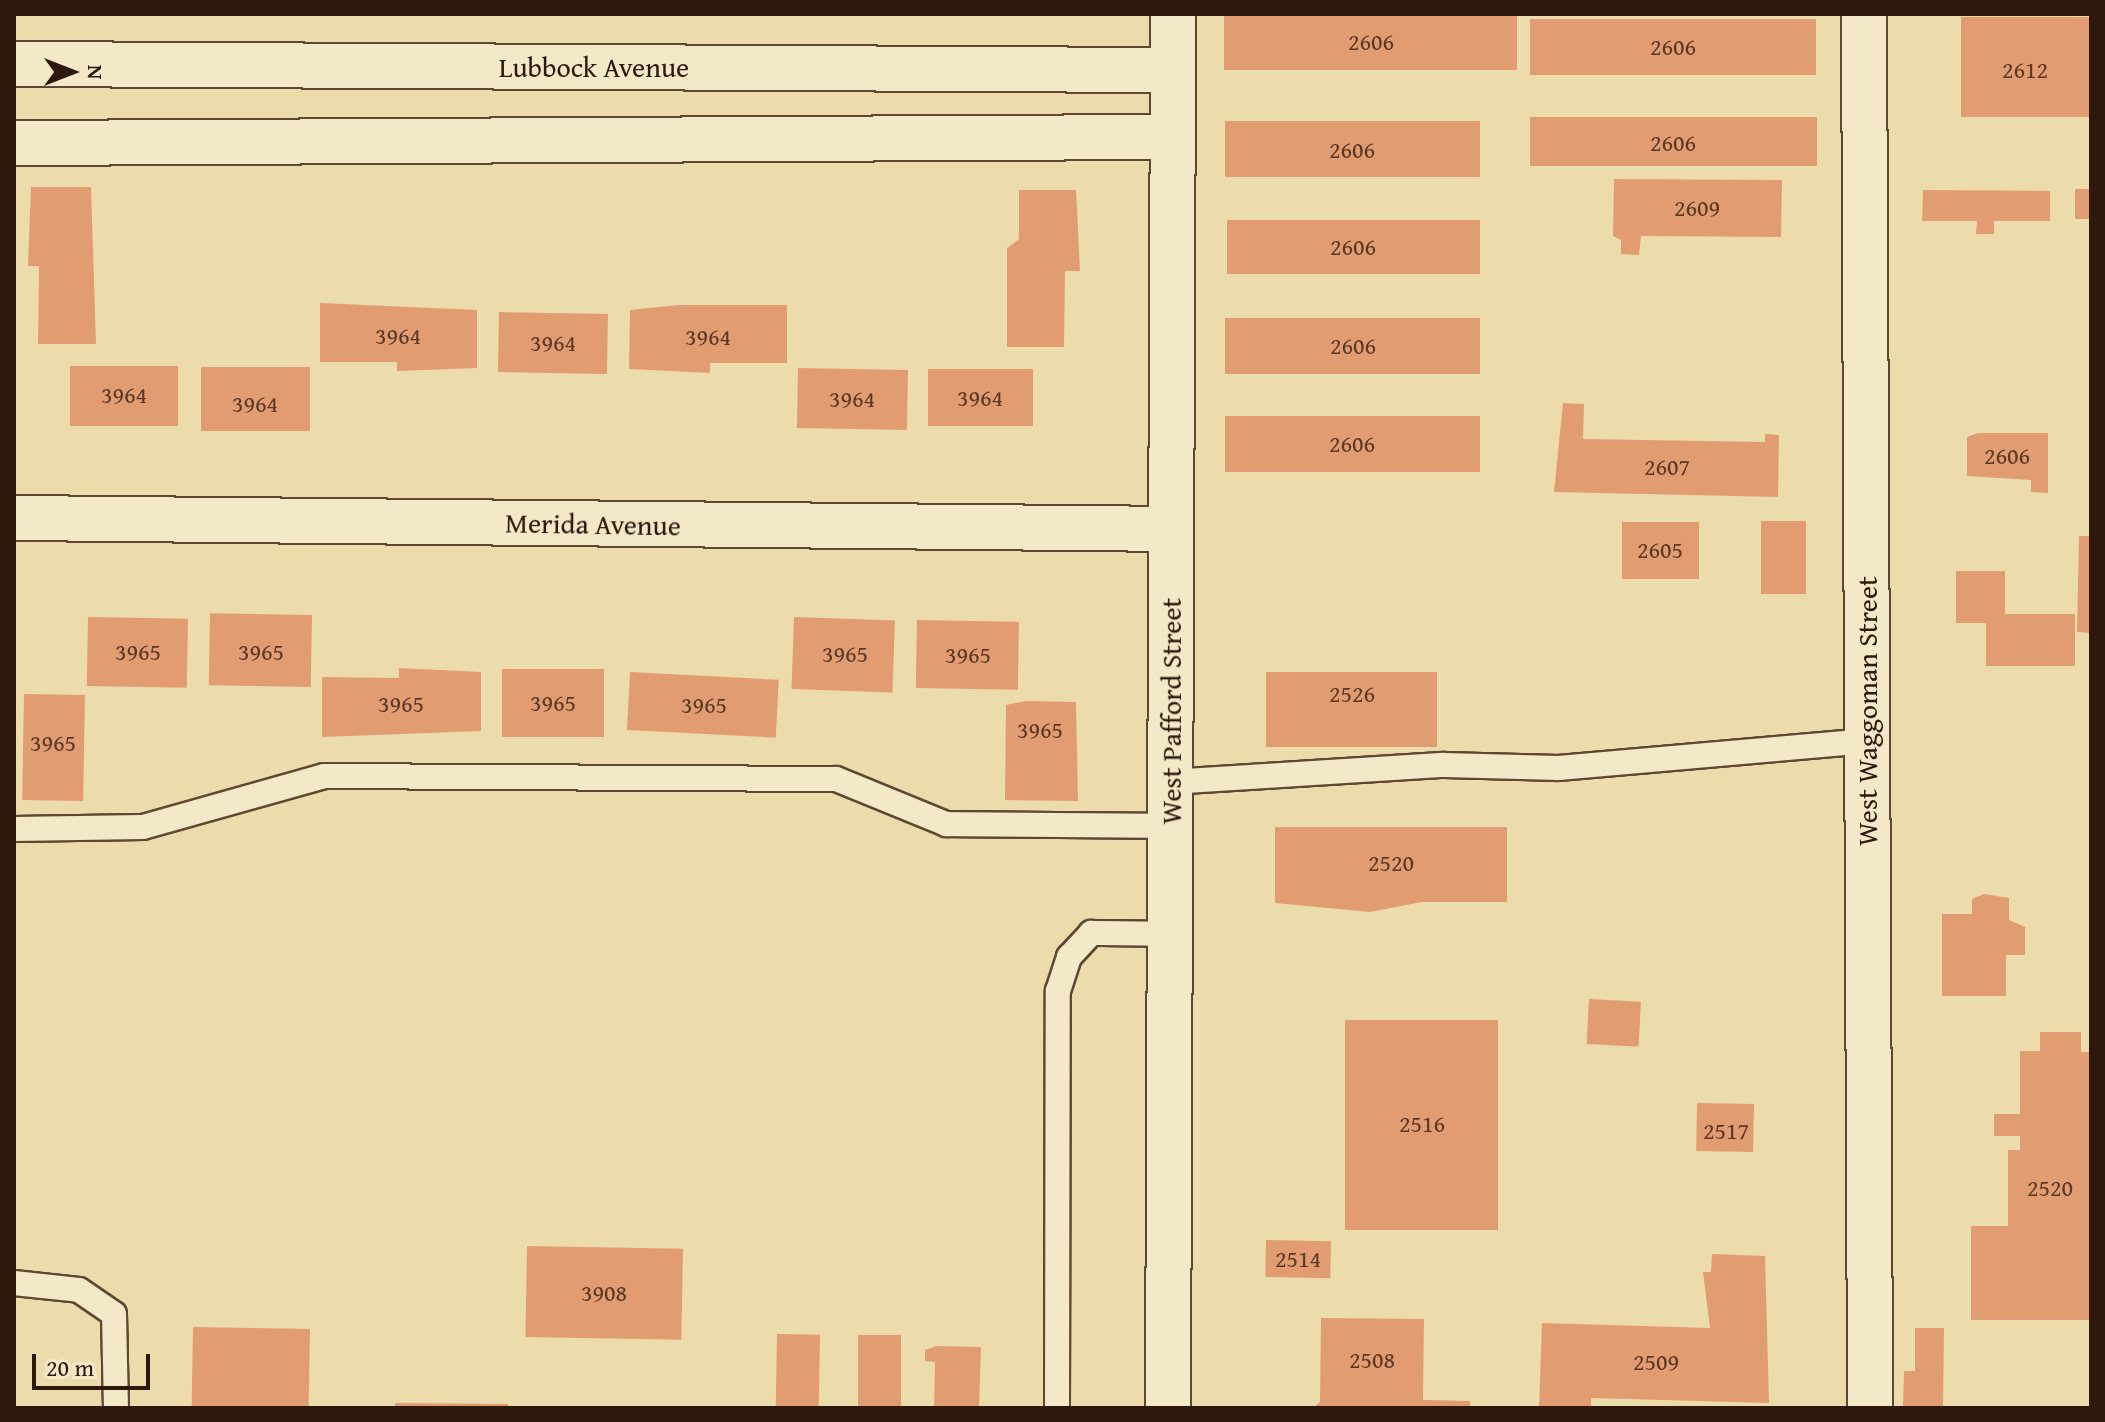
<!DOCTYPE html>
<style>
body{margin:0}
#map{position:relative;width:2105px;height:1422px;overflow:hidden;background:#eddcab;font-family:"Gentium Book Plus",serif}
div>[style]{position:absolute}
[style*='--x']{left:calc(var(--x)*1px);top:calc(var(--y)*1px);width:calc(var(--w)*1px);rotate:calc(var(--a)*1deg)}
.building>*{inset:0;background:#e29c71;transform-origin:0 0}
.roads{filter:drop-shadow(2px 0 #5e4834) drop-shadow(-2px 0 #5e4834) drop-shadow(0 2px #5e4834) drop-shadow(0 -2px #5e4834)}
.lane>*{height:24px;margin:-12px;padding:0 12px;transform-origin:12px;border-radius:12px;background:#f3e8c8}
.street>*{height:44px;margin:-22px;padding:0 22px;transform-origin:22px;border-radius:22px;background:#f3e8c8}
span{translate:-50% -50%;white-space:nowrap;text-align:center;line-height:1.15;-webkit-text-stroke:8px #f3e8c8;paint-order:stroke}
.number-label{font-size:24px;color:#5b3825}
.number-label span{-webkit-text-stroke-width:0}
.street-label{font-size:28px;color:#2e170c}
.frame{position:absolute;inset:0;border:16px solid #2e170c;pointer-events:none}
.north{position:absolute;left:32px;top:32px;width:80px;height:80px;-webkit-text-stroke:6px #f3e8c8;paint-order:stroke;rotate:90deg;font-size:22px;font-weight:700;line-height:32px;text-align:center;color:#2e170c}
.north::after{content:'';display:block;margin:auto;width:28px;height:36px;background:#2e170c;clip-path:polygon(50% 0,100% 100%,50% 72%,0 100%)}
.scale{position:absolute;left:32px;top:1354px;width:118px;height:36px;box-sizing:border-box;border:4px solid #2e170c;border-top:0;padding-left:10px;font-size:24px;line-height:28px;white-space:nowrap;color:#2e170c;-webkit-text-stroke:6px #f3e8c8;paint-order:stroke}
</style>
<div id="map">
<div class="building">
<i style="left:1224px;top:14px;width:293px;height:56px"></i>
<i style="left:1961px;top:17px;width:130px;height:100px"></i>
<i style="left:1530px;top:19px;width:286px;height:56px"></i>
<i style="left:1530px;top:117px;width:287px;height:49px"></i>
<i style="left:1225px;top:121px;width:255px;height:56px"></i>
<i style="clip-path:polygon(1614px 179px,1782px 180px,1781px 237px,1641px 236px,1639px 255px,1621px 254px,1621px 240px,1613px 236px)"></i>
<i style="clip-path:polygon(31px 187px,91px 187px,96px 344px,38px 344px,39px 266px,28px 266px)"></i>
<i style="left:2075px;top:189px;width:16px;height:30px"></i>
<i style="clip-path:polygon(1019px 190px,1076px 190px,1080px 271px,1065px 271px,1064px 347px,1007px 347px,1007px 248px,1019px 239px)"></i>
<i style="clip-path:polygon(1923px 190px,2050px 191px,2050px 221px,1994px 221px,1994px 234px,1976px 234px,1977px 221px,1922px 221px)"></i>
<i style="left:1227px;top:220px;width:253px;height:54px"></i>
<i style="clip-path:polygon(320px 303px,477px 310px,477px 368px,397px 371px,397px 362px,320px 362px)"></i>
<i style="clip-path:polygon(679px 305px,787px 305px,787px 363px,710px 363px,710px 373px,629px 369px,630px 310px)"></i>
<i style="left:499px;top:312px;width:109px;height:60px;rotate:1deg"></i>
<i style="left:1225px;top:318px;width:255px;height:56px"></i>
<i style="left:70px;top:366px;width:108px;height:60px"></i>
<i style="left:201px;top:367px;width:109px;height:64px"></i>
<i style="left:798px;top:368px;width:110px;height:60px;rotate:1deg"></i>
<i style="left:928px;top:369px;width:105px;height:57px"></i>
<i style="clip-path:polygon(1563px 403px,1584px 404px,1583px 439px,1765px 442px,1765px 434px,1779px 435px,1778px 497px,1554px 492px)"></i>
<i style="left:1225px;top:416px;width:255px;height:56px"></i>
<i style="clip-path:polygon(1978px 433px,2048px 433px,2048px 493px,2031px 492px,2031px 480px,1967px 476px,1967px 437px)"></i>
<i style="left:1806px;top:521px;width:73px;height:45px;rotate:90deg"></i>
<i style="left:1622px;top:522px;width:77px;height:57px"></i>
<i style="clip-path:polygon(2079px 536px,2091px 536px,2091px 633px,2077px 632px)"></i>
<i style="clip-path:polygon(1956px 571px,2005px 571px,2005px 614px,2075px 614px,2075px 666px,1986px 666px,1986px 623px,1956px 623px)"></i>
<i style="left:312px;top:615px;width:72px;height:102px;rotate:91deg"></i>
<i style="left:88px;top:617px;width:100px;height:69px;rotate:1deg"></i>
<i style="left:794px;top:617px;width:101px;height:72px;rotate:2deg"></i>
<i style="left:917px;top:620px;width:102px;height:68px;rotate:1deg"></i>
<i style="clip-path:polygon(399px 668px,481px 672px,481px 731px,322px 737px,322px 677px,399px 678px)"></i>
<i style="left:502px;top:669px;width:102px;height:68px"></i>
<i style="left:630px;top:672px;width:149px;height:58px;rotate:3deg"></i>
<i style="left:1266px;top:672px;width:171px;height:75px"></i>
<i style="left:24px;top:694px;width:61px;height:106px;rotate:1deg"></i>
<i style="clip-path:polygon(1026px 701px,1076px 702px,1078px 801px,1005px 800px,1006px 705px)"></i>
<i style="clip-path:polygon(1275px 827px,1507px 827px,1507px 902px,1422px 902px,1370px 912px,1275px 903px)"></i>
<i style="clip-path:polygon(1984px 894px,2009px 898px,2009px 920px,2025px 927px,2025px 955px,2006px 955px,2006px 996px,1942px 996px,1942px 914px,1972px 914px,1972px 899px)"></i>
<i style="left:1589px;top:999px;width:52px;height:45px;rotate:3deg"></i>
<i style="left:1498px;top:1020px;width:210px;height:153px;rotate:90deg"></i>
<i style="clip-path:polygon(2040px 1032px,2081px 1032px,2081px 1052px,2091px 1052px,2091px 1320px,1971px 1320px,1971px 1226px,2008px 1226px,2008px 1150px,2020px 1150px,2020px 1136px,1994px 1136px,1994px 1114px,2020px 1114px,2020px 1051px,2040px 1051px)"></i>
<i style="left:1697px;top:1103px;width:57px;height:48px;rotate:1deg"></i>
<i style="left:1266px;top:1240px;width:65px;height:37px;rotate:1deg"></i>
<i style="left:527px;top:1246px;width:156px;height:91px;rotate:1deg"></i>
<i style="clip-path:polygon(1712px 1254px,1765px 1256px,1769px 1403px,1591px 1398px,1591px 1408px,1539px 1408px,1542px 1323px,1710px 1328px,1703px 1272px,1711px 1272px)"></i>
<i style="clip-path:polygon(1321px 1318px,1424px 1319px,1423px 1400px,1470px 1401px,1470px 1408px,1313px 1408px,1320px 1402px)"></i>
<i style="left:193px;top:1327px;width:117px;height:81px;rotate:1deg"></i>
<i style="clip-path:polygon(1915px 1328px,1944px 1328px,1943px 1408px,1903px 1408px,1904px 1371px,1915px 1371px)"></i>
<i style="left:777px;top:1334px;width:43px;height:74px;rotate:1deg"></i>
<i style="left:858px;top:1335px;width:43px;height:73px"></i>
<i style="clip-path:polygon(937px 1346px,981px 1347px,979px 1408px,934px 1408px,935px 1362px,925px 1361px,925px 1350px)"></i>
<i style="clip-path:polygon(395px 1403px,508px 1404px,508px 1408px,395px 1408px)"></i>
</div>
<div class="roads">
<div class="lane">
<i style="--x:1170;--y:782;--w:275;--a:-3.6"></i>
<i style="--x:1444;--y:765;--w:115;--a:1.5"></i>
<i style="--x:1559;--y:768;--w:309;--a:-5"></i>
<i style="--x:14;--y:829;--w:129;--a:-0.9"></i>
<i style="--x:143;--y:827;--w:188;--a:-15.7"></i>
<i style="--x:324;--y:776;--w:512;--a:0.34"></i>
<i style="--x:836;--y:779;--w:119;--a:22.2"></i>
<i style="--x:946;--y:824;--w:224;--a:0.5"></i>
<i style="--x:14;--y:1283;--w:65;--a:6.1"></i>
<i style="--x:79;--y:1290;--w:42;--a:34.4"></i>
<i style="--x:114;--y:1314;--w:94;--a:88.8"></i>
<i style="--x:1057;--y:1408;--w:417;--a:-89.9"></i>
<i style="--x:1058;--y:991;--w:36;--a:-72"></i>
<i style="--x:1069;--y:957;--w:33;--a:-47"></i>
<i style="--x:1091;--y:933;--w:78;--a:0.7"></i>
</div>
<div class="street">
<i style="--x:1864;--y:14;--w:1394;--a:89.75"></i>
<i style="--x:14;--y:64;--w:1159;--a:0.3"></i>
<i style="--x:14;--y:143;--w:1159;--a:-0.3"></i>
<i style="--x:14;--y:518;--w:1157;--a:0.54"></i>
<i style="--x:1168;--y:1408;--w:1394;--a:-89.79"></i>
</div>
</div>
<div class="number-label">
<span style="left:1371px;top:42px">2606</span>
<span style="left:1673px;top:47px">2606</span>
<span style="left:2025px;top:70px">2612</span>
<span style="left:1673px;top:143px">2606</span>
<span style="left:1352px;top:150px">2606</span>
<span style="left:1697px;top:208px">2609</span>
<span style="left:1353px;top:247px">2606</span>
<span style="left:398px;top:336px">3964</span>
<span style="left:708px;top:337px">3964</span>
<span style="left:553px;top:343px">3964</span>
<span style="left:1353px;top:346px">2606</span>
<span style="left:124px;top:395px">3964</span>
<span style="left:980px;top:398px">3964</span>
<span style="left:852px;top:399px">3964</span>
<span style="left:255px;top:404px">3964</span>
<span style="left:1352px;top:444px">2606</span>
<span style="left:2007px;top:456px">2606</span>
<span style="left:1667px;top:467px">2607</span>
<span style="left:1660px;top:550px">2605</span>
<span style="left:138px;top:652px">3965</span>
<span style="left:261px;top:652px">3965</span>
<span style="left:845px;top:654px">3965</span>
<span style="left:968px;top:655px">3965</span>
<span style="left:1352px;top:694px">2526</span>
<span style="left:553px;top:703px">3965</span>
<span style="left:401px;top:704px">3965</span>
<span style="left:704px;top:705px">3965</span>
<span style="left:1040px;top:730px">3965</span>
<span style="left:53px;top:743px">3965</span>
<span style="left:1391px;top:863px">2520</span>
<span style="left:1422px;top:1124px">2516</span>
<span style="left:1726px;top:1131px">2517</span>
<span style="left:2050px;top:1188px">2520</span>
<span style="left:1298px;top:1259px">2514</span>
<span style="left:604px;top:1293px">3908</span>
<span style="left:1372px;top:1360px">2508</span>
<span style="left:1656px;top:1362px">2509</span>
</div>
<div class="street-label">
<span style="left:594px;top:67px">Lubbock Avenue</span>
<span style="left:593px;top:524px;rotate:1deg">Merida Avenue</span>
<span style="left:1171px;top:711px;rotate:-90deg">West Pafford Street</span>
<span style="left:1867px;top:711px;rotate:-90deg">West Waggoman Street</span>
</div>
<div class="frame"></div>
<div class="north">N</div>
<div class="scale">20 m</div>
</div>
